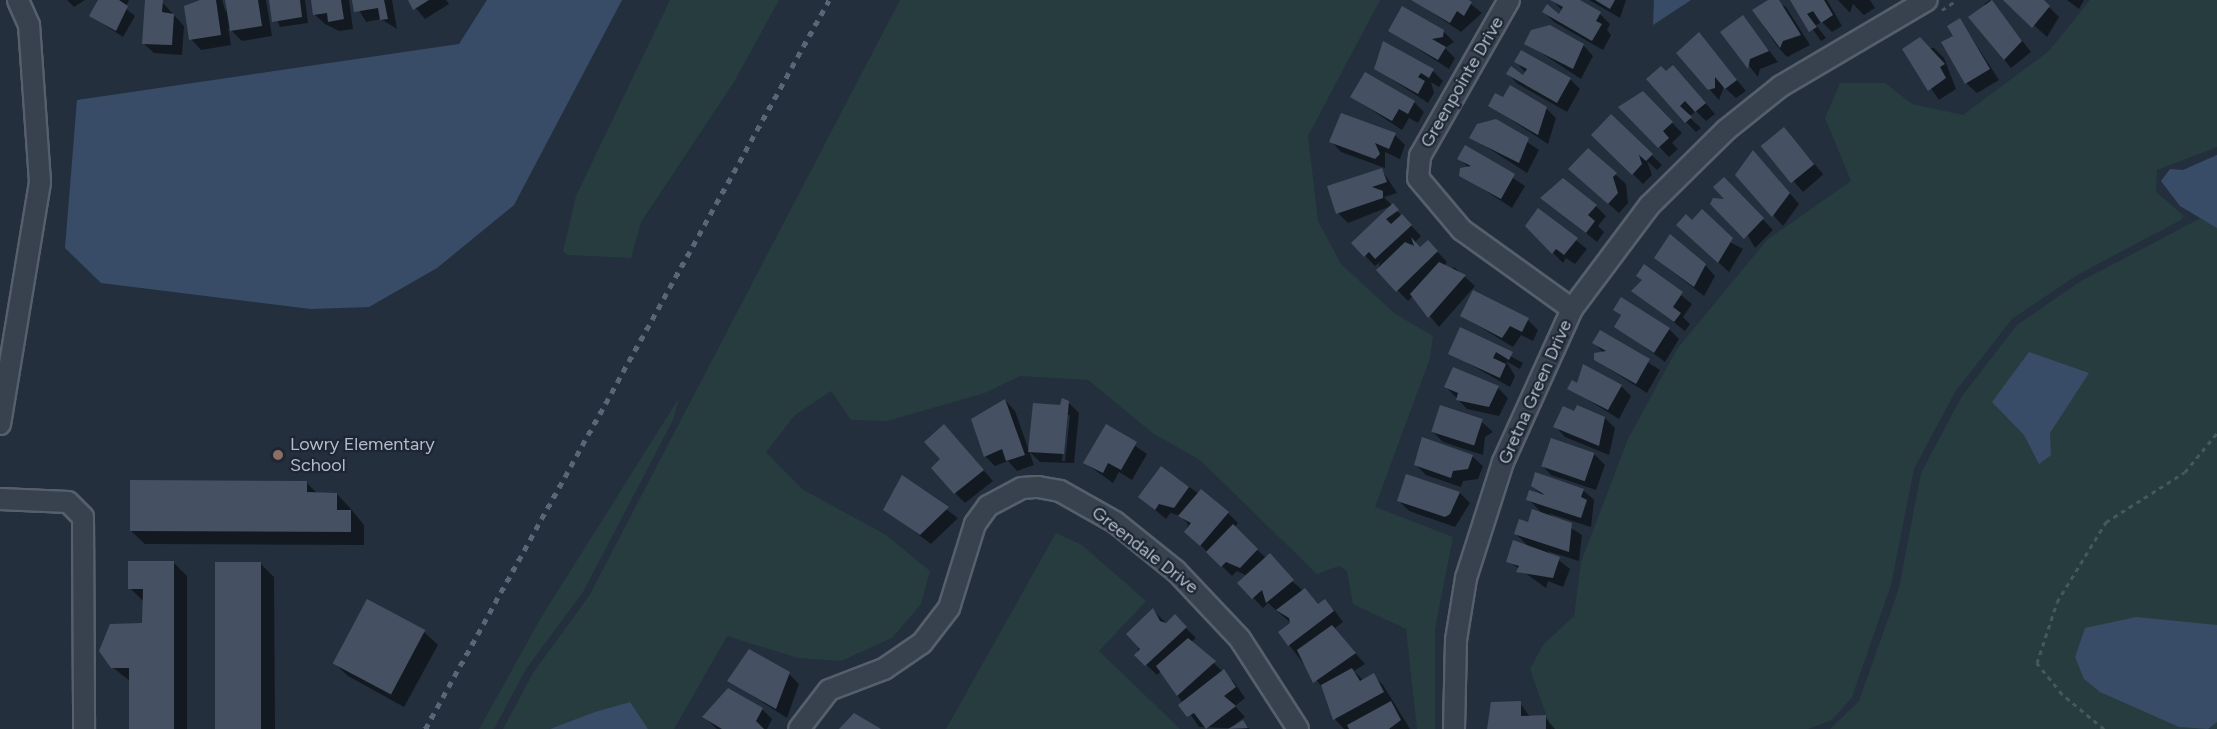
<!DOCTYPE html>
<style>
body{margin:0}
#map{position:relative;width:2217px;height:729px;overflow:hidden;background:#242f3e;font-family:Figtree,sans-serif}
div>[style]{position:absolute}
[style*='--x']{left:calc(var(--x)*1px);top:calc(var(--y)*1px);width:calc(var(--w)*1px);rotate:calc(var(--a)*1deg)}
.green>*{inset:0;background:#263c3f}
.water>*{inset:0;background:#394c67}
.shadow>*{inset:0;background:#0007;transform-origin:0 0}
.building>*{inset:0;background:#455162;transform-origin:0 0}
.path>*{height:3px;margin-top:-1.5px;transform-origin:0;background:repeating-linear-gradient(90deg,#44595c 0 4.5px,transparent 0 9px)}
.roads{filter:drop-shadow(2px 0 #565f6c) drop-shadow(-2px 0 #565f6c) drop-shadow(0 2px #565f6c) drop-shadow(0 -2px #565f6c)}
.minor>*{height:20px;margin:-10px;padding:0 10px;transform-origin:10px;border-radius:10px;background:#38414e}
.rail>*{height:4.5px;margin-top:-2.25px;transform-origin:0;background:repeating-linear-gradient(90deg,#5a6575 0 6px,transparent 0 12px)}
.dots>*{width:16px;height:16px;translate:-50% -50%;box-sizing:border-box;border:3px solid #1d2633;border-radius:50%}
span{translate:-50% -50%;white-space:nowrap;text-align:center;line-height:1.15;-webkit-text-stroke:4.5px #1d2633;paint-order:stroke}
.street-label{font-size:18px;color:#b4bcc9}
.poi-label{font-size:18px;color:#b4bcc9}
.left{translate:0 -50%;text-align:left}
</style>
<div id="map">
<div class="green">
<i style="clip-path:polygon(670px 0,779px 0,734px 82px,641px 222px,631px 258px,569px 255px,563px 252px,576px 196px)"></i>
<i style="clip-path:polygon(900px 0,1380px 0,1308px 136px,1318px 221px,1341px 264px,1394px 313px,1433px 336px,1430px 358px,1375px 507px,1453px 537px,1435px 629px,1435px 729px,1417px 729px,1406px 629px,1353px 604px,1347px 571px,1339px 566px,1317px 574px,1200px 460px,1154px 434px,1088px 380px,1020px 376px,985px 393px,887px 421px,851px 420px,831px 391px,795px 415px,766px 452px,802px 489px,886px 535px,930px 571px,921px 604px,892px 638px,841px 661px,798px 658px,727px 636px,674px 729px,648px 729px,629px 702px,550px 729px,503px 729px,533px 673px,589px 596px)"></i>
<i style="clip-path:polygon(2090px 0,2217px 0,2217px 147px,2157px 170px,2156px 192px,2184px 216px,2181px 220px,2077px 275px,2012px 319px,1955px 392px,1914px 469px,1891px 585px,1852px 697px,1832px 720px,1808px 729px,1551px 729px,1530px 669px,1543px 645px,1574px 616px,1581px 562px,1628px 439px,1677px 349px,1767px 240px,1851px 181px,1825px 118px,1840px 83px,1885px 83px,1912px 104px,1963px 115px,2049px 51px)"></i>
<i style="clip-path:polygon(2217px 155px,2217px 729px,1830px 729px,1859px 701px,1899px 588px,1921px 473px,1962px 396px,2017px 325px,2081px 281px,2201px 218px,2180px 206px,2161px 181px,2170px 169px,2183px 170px)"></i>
<i style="clip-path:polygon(679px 398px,673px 420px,583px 592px,526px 669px,494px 729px,479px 729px,542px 616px)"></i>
<i style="clip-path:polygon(1056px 533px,1082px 545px,1146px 601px,1099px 651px,1180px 729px,946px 729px)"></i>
</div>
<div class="water">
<i style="clip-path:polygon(487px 0,622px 0,514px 205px,437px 268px,369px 307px,311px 309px,101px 283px,65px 248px,77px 100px,459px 44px)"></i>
<i style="clip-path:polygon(1654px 0,1691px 0,1653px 25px)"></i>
<i style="clip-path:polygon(2217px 155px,2217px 228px,2180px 206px,2161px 181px,2170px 169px,2183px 170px)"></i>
<i style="clip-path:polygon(2029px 352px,2089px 373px,2050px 433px,2051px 455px,2039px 464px,2024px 435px,1992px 402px)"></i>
<i style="clip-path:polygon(2136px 617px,2217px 625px,2217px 722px,2208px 729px,2179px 727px,2100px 692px,2084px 679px,2075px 657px,2085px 628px)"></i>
<i style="clip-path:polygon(630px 702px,648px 729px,550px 729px,595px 712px)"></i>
</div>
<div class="shadow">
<i style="clip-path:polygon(67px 0,85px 0,74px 7px)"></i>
<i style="clip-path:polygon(100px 0,129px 0,125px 8px,135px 16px,123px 37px,91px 16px)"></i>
<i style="clip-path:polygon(201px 0,222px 0,226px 13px,227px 0,266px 0,272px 36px,242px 41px,228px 27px,231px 45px,201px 50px,191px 39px)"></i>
<i style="clip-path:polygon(270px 0,305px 0,308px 23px,280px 27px)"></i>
<i style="clip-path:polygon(312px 0,349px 0,353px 29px,339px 31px,325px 24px,314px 14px)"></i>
<i style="clip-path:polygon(353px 0,392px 0,397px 29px,381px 19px,366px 22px)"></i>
<i style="clip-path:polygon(409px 0,446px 0,449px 4px,425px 19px)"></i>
<i style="clip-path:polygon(1466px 0,1482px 13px,1461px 32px,1415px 1px)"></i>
<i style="clip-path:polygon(1552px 0,1576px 0,1600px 14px,1610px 24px,1607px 30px,1611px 35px,1603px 50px,1554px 22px,1544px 12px,1560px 16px,1563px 11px)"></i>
<i style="clip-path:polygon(1589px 0,1626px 0,1620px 18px)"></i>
<i style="clip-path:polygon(1771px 0,1786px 7px,1810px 45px,1787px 57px,1777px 46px,1754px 11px)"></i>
<i style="clip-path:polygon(1792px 0,1827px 0,1842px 26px,1832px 32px,1822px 22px,1816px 25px,1826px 38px,1821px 41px)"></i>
<i style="clip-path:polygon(1838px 0,1870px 0,1875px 8px,1864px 15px,1853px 4px,1850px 13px)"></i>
<i style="clip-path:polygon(1990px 0,2031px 52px,2011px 68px,1970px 17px,1988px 8px,1984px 4px)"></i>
<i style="clip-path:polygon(2006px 0,2042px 0,2059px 17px,2047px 37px)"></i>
<i style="clip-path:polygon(2067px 0,2084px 0,2079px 9px)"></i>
<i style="clip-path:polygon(162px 2px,184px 26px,182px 55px,154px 53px,143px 43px)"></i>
<i style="clip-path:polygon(1743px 17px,1778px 62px,1760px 69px,1758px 77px,1722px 32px)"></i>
<i style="clip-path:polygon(1960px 20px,1999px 80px,1977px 93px,1966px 83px,1955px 36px)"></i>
<i style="clip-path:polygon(1390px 31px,1443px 31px,1454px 42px,1445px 48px,1455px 58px,1449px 69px)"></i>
<i style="clip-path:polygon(1699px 34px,1746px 91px,1736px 98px,1724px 87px,1719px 100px,1709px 89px)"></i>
<i style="clip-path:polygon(1526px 43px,1583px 45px,1593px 56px,1581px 79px)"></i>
<i style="clip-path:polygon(1934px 48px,1944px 58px,1956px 89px,1939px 100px,1904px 49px)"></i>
<i style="clip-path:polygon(1516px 62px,1570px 79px,1580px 89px,1567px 112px,1518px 84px,1508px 74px,1524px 77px,1526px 73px)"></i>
<i style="clip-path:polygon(1376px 69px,1433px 71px,1443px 81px,1439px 87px,1431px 82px,1434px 93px,1428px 103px)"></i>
<i style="clip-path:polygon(1666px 73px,1683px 77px,1715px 114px,1706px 121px,1696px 111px,1689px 117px,1701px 128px,1696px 132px,1686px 122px)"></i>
<i style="clip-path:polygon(1643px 93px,1682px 133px,1672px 143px,1678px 149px,1669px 157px,1621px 107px)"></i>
<i style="clip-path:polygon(1352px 97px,1414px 102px,1424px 112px,1418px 123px,1409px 118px,1402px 130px)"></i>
<i style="clip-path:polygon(1504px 100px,1546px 108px,1556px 118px,1548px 144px,1490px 106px)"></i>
<i style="clip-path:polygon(1611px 116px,1662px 165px,1657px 170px,1647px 161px,1652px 175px,1643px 184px,1593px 135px)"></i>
<i style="clip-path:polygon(1496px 121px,1539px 150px,1527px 173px,1471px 137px)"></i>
<i style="left:1784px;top:129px;width:60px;height:27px;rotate:49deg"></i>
<i style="clip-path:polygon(1395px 135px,1405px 145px,1400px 159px,1385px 152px,1385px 168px,1341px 152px,1331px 141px)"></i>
<i style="clip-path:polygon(1466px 147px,1525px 186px,1512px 208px,1461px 175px,1469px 168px,1459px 158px)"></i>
<i style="clip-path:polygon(1588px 150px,1626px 184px,1628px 203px,1619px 213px,1580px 179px)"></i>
<i style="clip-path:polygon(1763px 162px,1799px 204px,1783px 226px,1737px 175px)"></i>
<i style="clip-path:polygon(evenodd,1382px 170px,1397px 193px,1384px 197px,1421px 236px,1414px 243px,1420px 249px,1428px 242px,1447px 262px,1443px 267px,1449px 273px,1454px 267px,1475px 286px,1439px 327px,1413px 296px,1408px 301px,1378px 270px,1380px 262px,1375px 266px,1353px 243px,1391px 206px,1348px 223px,1338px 213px,1382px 170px,1413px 244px,1413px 252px,1409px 247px,1413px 244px)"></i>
<i style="clip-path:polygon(1724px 179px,1773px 230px,1755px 248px,1727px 200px)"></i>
<i style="clip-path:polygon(1543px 198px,1596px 206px,1606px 216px,1598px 226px,1604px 232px,1597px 242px)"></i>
<i style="clip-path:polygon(1538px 210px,1587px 249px,1575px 264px,1566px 258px,1563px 263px,1527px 226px)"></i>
<i style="clip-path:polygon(1692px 222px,1743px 249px,1729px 272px,1688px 235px)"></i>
<i style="clip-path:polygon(1656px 259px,1705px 265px,1715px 276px,1704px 296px)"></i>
<i style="clip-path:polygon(1645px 266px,1692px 304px,1683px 317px,1690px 324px,1685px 331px,1633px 291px,1643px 281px,1638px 276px)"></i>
<i style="clip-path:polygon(1615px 309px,1669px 329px,1679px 339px,1665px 362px,1616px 326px,1622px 317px)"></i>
<i style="clip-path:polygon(1462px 316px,1528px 320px,1538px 330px,1533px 341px,1521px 335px,1513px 347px)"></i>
<i style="clip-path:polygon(1461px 329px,1523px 363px,1520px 369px,1506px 361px,1515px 376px,1510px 387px,1450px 353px)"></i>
<i style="clip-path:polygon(1600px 332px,1660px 370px,1647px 393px,1595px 360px,1604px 353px,1594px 343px)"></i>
<i style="clip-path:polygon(1621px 386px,1631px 396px,1619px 419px,1569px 388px)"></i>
<i style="clip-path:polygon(1446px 387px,1498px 388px,1508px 398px,1499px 416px,1467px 409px)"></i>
<i style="clip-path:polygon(1005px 400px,1015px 411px,1034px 465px,1017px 471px,1008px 461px,995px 466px,985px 456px)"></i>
<i style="clip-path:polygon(evenodd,1068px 402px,1079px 413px,1074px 463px,1040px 462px,1030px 452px,1068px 402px,1067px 415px,1070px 415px,1065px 461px,1062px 461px,1067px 415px)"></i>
<i style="clip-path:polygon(1441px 407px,1483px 423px,1493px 432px,1485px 437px,1483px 455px,1443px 442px,1433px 432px)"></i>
<i style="clip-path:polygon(1605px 418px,1615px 428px,1609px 455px,1565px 437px,1555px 426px)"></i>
<i style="clip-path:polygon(1106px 426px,1147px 454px,1132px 480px,1119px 472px,1113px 483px,1085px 463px)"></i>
<i style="clip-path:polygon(954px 436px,993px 481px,965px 503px,955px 493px,942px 459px)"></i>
<i style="clip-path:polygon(1594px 454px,1605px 465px,1596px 490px,1551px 475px,1541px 464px)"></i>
<i style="clip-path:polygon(1472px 456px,1483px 466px,1478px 479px,1463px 481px,1461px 487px,1426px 475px,1416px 465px)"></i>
<i style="clip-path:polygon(1161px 468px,1228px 513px,1238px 523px,1234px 528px,1266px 558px,1319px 605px,1324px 601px,1335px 611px,1343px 622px,1334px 629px,1365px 664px,1354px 671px,1363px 680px,1373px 675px,1383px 685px,1410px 729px,1344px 729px,1335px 719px,1325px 691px,1289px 645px,1292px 624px,1268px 603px,1263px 608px,1239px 583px,1247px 576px,1237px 571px,1232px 576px,1186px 531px,1188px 524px,1181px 516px,1170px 513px,1166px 519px,1140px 497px)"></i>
<i style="clip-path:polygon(1407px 476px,1460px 493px,1470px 503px,1455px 527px,1409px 511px,1399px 501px)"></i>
<i style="clip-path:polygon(902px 477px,958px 518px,931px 544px,885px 510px)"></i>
<i style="clip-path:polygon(307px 483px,318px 494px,337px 494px,350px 508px,364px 525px,364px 545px,145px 544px,131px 531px)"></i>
<i style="clip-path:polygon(1532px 486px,1583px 490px,1594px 500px,1591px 527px,1548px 513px,1582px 535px,1579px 561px,1547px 551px,1570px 569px,1563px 587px,1548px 581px,1546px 588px,1508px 561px,1530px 548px,1516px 534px,1543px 514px,1528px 499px,1543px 496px)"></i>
<i style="clip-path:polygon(173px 562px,187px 576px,187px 729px,130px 729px,130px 681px,112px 667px,143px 624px,144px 602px,130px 588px)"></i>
<i style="clip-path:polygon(260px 563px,274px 577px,275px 729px,217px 729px)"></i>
<i style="clip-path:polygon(1153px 610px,1167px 624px,1175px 617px,1196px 638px,1191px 642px,1234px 682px,1245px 698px,1235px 706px,1245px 717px,1235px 724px,1243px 722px,1250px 729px,1199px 727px,1161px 671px,1157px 675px,1136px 655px)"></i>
<i style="clip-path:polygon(424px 632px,438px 645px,404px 707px,348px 676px,334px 663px)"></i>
<i style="clip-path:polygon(789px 674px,799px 684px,787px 718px,729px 681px)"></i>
<i style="clip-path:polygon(1520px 703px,1530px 717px,1545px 717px,1555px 729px,1491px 729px)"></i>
<i style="clip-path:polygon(762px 709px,772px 719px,767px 729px,717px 729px,704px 717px)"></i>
</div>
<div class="building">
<i style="clip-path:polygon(98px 0,119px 0,128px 6px,116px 31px,89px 16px)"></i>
<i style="clip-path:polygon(145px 0,163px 0,162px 12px,174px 14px,172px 45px,142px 44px)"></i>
<i style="clip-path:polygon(200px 0,216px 0,221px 35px,189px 40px,184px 6px)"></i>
<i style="clip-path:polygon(225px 0,258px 0,262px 26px,230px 31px)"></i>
<i style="clip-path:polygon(269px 0,300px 0,302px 17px,272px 22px)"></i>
<i style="clip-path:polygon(311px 0,341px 0,344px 19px,328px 22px,327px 13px,313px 15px)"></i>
<i style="clip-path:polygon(352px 0,384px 0,388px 19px,380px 20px,378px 8px,354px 12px)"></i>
<i style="clip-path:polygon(408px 0,429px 0,413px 10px)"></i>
<i style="clip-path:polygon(1411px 0,1469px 0,1472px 2px,1464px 16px,1457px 11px,1450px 23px)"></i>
<i style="clip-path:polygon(1550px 0,1580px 0,1601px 12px,1596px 21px,1602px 24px,1592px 41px,1542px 12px,1547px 4px,1559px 14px,1563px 7px)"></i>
<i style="clip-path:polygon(1595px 0,1615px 0,1610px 9px)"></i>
<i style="clip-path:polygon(1768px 0,1779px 0,1801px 35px,1783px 41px,1780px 48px,1752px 10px)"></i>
<i style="clip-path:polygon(1790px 0,1824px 0,1833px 15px,1821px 23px,1813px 11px,1807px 14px,1817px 27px,1809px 32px)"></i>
<i style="clip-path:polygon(1992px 0,2022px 41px,2004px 60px,1968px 17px)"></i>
<i style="clip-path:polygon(2003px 0,2044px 0,2050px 6px,2032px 28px)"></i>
<i style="clip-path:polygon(1402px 6px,1444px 30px,1443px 37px,1432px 39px,1446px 47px,1438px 60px,1388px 31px)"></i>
<i style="clip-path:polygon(1743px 15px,1769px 51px,1750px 59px,1748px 69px,1720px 32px)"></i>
<i style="clip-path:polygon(1960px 18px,1990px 69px,1965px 84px,1941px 42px,1953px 36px,1947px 26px)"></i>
<i style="clip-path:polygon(1550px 25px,1584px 44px,1573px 69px,1524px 44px,1531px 30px)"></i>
<i style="clip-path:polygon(1699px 32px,1737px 80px,1725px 89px,1715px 77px,1715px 88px,1708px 90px,1676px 53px)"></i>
<i style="clip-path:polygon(1920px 37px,1945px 64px,1940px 67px,1946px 78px,1928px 91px,1902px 49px)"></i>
<i style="clip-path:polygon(1383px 41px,1434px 69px,1429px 78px,1421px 73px,1418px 77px,1425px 81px,1418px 94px,1374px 69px)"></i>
<i style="clip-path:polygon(1521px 50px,1571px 78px,1557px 103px,1506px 74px,1511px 66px,1523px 75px,1527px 69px,1514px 62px)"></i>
<i style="clip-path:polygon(1673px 65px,1706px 103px,1695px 112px,1685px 101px,1680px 106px,1692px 117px,1685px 123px,1646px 79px,1661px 66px,1666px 71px)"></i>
<i style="clip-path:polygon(1365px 72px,1415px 101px,1408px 114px,1399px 109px,1392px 121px,1350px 97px)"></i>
<i style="clip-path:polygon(1510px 85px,1547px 107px,1538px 135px,1488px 106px,1495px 93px,1503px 97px)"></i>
<i style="clip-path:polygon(1643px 91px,1673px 122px,1663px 131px,1669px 138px,1658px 148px,1618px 107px)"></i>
<i style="clip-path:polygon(1341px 113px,1396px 133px,1389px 149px,1375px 143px,1380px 154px,1375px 159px,1329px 142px)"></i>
<i style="clip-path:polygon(1611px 114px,1653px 154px,1646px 161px,1639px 155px,1642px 164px,1632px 175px,1591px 135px)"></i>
<i style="clip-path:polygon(1496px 119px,1529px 138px,1519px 163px,1469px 138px,1477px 124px)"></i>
<i style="left:1784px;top:127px;width:48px;height:30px;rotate:51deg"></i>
<i style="clip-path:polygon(1465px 145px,1515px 174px,1501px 199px,1459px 176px,1460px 168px,1471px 166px,1457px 159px)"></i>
<i style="clip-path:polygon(1588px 148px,1617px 173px,1613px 177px,1618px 193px,1608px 204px,1568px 169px)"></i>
<i style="clip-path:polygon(1753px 150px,1790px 193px,1772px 217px,1735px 175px)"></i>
<i style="clip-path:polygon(1382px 168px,1387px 182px,1372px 187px,1383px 191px,1383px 198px,1336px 214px,1327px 186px)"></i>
<i style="clip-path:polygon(1724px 177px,1764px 218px,1744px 239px,1710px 204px,1713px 198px,1724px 199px,1713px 187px)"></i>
<i style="clip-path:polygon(1563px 178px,1597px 205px,1588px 215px,1595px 221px,1586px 233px,1540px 198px)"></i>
<i style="clip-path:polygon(1393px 203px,1399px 210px,1386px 219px,1391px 224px,1402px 214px,1412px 225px,1375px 259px,1369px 252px,1364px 257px,1351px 243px)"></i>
<i style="clip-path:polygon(1538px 208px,1578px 238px,1564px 255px,1556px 249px,1552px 254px,1525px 226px)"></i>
<i style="clip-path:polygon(1702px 209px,1733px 238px,1718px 263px,1676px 225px,1686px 214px,1692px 220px)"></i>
<i style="clip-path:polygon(1670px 234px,1706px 264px,1694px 287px,1654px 258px)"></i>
<i style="clip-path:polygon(1411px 237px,1420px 247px,1428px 240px,1438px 251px,1396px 292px,1376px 270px,1405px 242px,1414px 246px)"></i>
<i style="clip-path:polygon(1439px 262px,1466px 275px,1428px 318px,1410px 294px)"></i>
<i style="clip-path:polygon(1644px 264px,1683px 292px,1673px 307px,1681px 313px,1674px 322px,1631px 291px,1642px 280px,1636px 276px)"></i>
<i style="clip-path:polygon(1473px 290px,1529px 318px,1522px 332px,1510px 326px,1502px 338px,1460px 316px)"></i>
<i style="clip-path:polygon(1621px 297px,1670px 328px,1654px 353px,1614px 327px,1621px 315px,1613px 310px)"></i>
<i style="clip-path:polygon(1460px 327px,1513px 352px,1509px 360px,1496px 352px,1493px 358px,1506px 364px,1500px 378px,1448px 354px)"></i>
<i style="clip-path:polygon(1600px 330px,1650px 359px,1636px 384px,1594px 360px,1594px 353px,1606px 351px,1592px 343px)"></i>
<i style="clip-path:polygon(1583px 364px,1622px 385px,1608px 410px,1567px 389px,1572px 380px,1577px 383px)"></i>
<i style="clip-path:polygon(1453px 367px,1499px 386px,1489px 407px,1456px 400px,1458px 393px,1444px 387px)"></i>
<i style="clip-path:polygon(1062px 398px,1069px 401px,1064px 454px,1028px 452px,1033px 403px,1060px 405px)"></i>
<i style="clip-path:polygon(1005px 399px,1025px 455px,1006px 461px,1002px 449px,984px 457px,971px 419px)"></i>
<i style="left:1440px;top:405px;width:45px;height:28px;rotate:18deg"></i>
<i style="clip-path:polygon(1577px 405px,1605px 417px,1599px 446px,1553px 427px,1563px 406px,1574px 411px)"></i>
<i style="clip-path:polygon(944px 424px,984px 470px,954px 494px,931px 468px,940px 459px,924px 442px)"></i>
<i style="clip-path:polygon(1106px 424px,1137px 442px,1121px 470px,1108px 463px,1103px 473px,1083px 463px)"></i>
<i style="clip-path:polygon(1422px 437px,1473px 455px,1468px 469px,1453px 471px,1451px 478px,1414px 465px)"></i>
<i style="left:1551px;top:438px;width:46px;height:30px;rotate:19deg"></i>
<i style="clip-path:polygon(1161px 466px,1189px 487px,1174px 508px,1159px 504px,1155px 510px,1138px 497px)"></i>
<i style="clip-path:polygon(1535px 472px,1584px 489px,1581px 497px,1587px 500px,1581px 518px,1526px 500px,1529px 490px,1545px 495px,1531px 486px)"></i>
<i style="clip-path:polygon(1406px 474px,1460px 492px,1450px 514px,1445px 517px,1397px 501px)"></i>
<i style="clip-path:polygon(902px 475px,949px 507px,920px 535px,883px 510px)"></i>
<i style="clip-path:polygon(130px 480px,307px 481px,307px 492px,337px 493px,337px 510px,351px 510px,351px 532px,130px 531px)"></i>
<i style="clip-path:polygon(1201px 489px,1229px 512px,1200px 546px,1184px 532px,1191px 523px,1178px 516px)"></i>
<i style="clip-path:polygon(1532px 509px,1572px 523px,1569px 552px,1514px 534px,1519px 519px,1528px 522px)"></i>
<i style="clip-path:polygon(1233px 524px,1258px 549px,1240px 568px,1226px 562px,1221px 567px,1206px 552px)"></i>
<i style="clip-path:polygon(1513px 540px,1560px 557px,1553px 578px,1516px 572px,1519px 566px,1506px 562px)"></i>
<i style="clip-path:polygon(1270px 553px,1294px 580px,1266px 603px,1262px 590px,1252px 599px,1237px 583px)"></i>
<i style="clip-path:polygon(128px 561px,174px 561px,174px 729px,129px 729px,129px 668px,111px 668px,99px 651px,110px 624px,142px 623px,143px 589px,128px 589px)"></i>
<i style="left:215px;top:562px;width:46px;height:167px"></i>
<i style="clip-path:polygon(1305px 588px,1318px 604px,1325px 599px,1334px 611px,1288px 646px,1278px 632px,1290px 623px,1289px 618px,1276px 610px)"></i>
<i style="left:367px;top:599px;width:66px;height:73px;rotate:28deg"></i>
<i style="clip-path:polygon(1153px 608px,1160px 621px,1166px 623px,1175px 614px,1187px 627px,1145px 666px,1134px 655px,1140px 649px,1126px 634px)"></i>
<i style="clip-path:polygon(1332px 625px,1356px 653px,1313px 683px,1297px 650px)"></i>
<i style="clip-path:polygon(1188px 638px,1216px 661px,1177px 696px,1156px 666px)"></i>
<i style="clip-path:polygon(749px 649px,790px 672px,776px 709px,727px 681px)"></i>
<i style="clip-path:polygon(1352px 668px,1360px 681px,1374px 673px,1384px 692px,1333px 720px,1321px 685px)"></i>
<i style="clip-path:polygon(1224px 669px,1236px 687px,1224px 696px,1236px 706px,1206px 729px,1194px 713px,1187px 717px,1178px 705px)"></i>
<i style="clip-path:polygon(728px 688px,763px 708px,756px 721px,764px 729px,722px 729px,702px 717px)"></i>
<i style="clip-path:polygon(1391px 701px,1401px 720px,1389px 729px,1349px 729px,1347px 725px)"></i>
<i style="clip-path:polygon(1521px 701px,1521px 716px,1546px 715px,1546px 729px,1487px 729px,1491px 702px)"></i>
<i style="clip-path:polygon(854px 713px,881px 729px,839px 729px)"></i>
<i style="clip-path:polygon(1243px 720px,1248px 728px,1228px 729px)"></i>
</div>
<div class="path">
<i style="--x:1942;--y:10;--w:18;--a:-34"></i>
<i style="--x:2104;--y:729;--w:55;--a:-140.2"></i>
<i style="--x:2062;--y:694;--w:40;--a:-129"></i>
<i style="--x:2037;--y:663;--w:64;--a:-71.8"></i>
<i style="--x:2057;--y:602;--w:94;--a:-58.5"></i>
<i style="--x:2106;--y:522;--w:93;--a:-32.3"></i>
<i style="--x:2185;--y:472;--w:50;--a:-50.6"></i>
</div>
<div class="roads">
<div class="minor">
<i style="--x:1509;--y:0;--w:180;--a:119.7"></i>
<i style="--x:1420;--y:156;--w:22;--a:95"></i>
<i style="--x:1418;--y:178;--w:68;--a:49.8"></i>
<i style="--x:1462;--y:230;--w:135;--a:35.7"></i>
<i style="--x:0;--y:424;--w:245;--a:-80.6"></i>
<i style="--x:40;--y:182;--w:157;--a:-94"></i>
<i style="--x:29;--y:25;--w:27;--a:-114"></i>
<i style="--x:0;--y:499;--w:68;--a:2.5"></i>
<i style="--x:68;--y:502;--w:21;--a:45"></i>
<i style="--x:83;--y:517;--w:212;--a:89.7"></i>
<i style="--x:799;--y:729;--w:49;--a:-52.4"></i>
<i style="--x:829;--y:690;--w:59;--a:-20.9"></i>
<i style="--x:884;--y:669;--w:46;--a:-34.4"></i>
<i style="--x:922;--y:643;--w:44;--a:-52.4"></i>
<i style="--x:949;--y:608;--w:88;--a:-72.8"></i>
<i style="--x:975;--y:524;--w:22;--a:-54"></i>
<i style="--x:988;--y:506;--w:38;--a:-28"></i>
<i style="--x:1022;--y:488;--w:16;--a:-4"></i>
<i style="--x:1038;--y:487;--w:22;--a:10"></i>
<i style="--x:1060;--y:491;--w:63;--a:29.4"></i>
<i style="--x:1115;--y:522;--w:78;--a:38.8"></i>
<i style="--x:1176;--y:571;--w:93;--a:46.7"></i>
<i style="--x:1240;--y:639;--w:107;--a:57.2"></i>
<i style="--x:1454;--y:729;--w:89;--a:-88.7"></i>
<i style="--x:1456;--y:640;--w:63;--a:-80.8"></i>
<i style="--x:1466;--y:578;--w:122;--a:-72.3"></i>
<i style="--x:1503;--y:462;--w:168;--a:-65.7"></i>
<i style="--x:1572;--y:309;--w:129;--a:-53.2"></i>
<i style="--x:1649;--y:206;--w:108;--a:-44.6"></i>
<i style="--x:1726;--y:130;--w:70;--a:-38.7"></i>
<i style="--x:1781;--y:86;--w:169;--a:-30.5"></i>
</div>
</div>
<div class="rail">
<i style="--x:425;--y:729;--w:833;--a:-61.01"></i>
</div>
<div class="dots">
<i style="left:278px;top:455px;background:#8d6e63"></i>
</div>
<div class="street-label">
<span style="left:1462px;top:82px;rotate:-60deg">Greenpointe Drive</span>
<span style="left:1535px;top:392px;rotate:-66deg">Gretna Green Drive</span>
<span style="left:1145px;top:550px;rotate:38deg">Greendale Drive</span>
</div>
<div class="poi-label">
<span class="left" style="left:290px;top:455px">Lowry Elementary<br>School</span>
</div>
</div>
